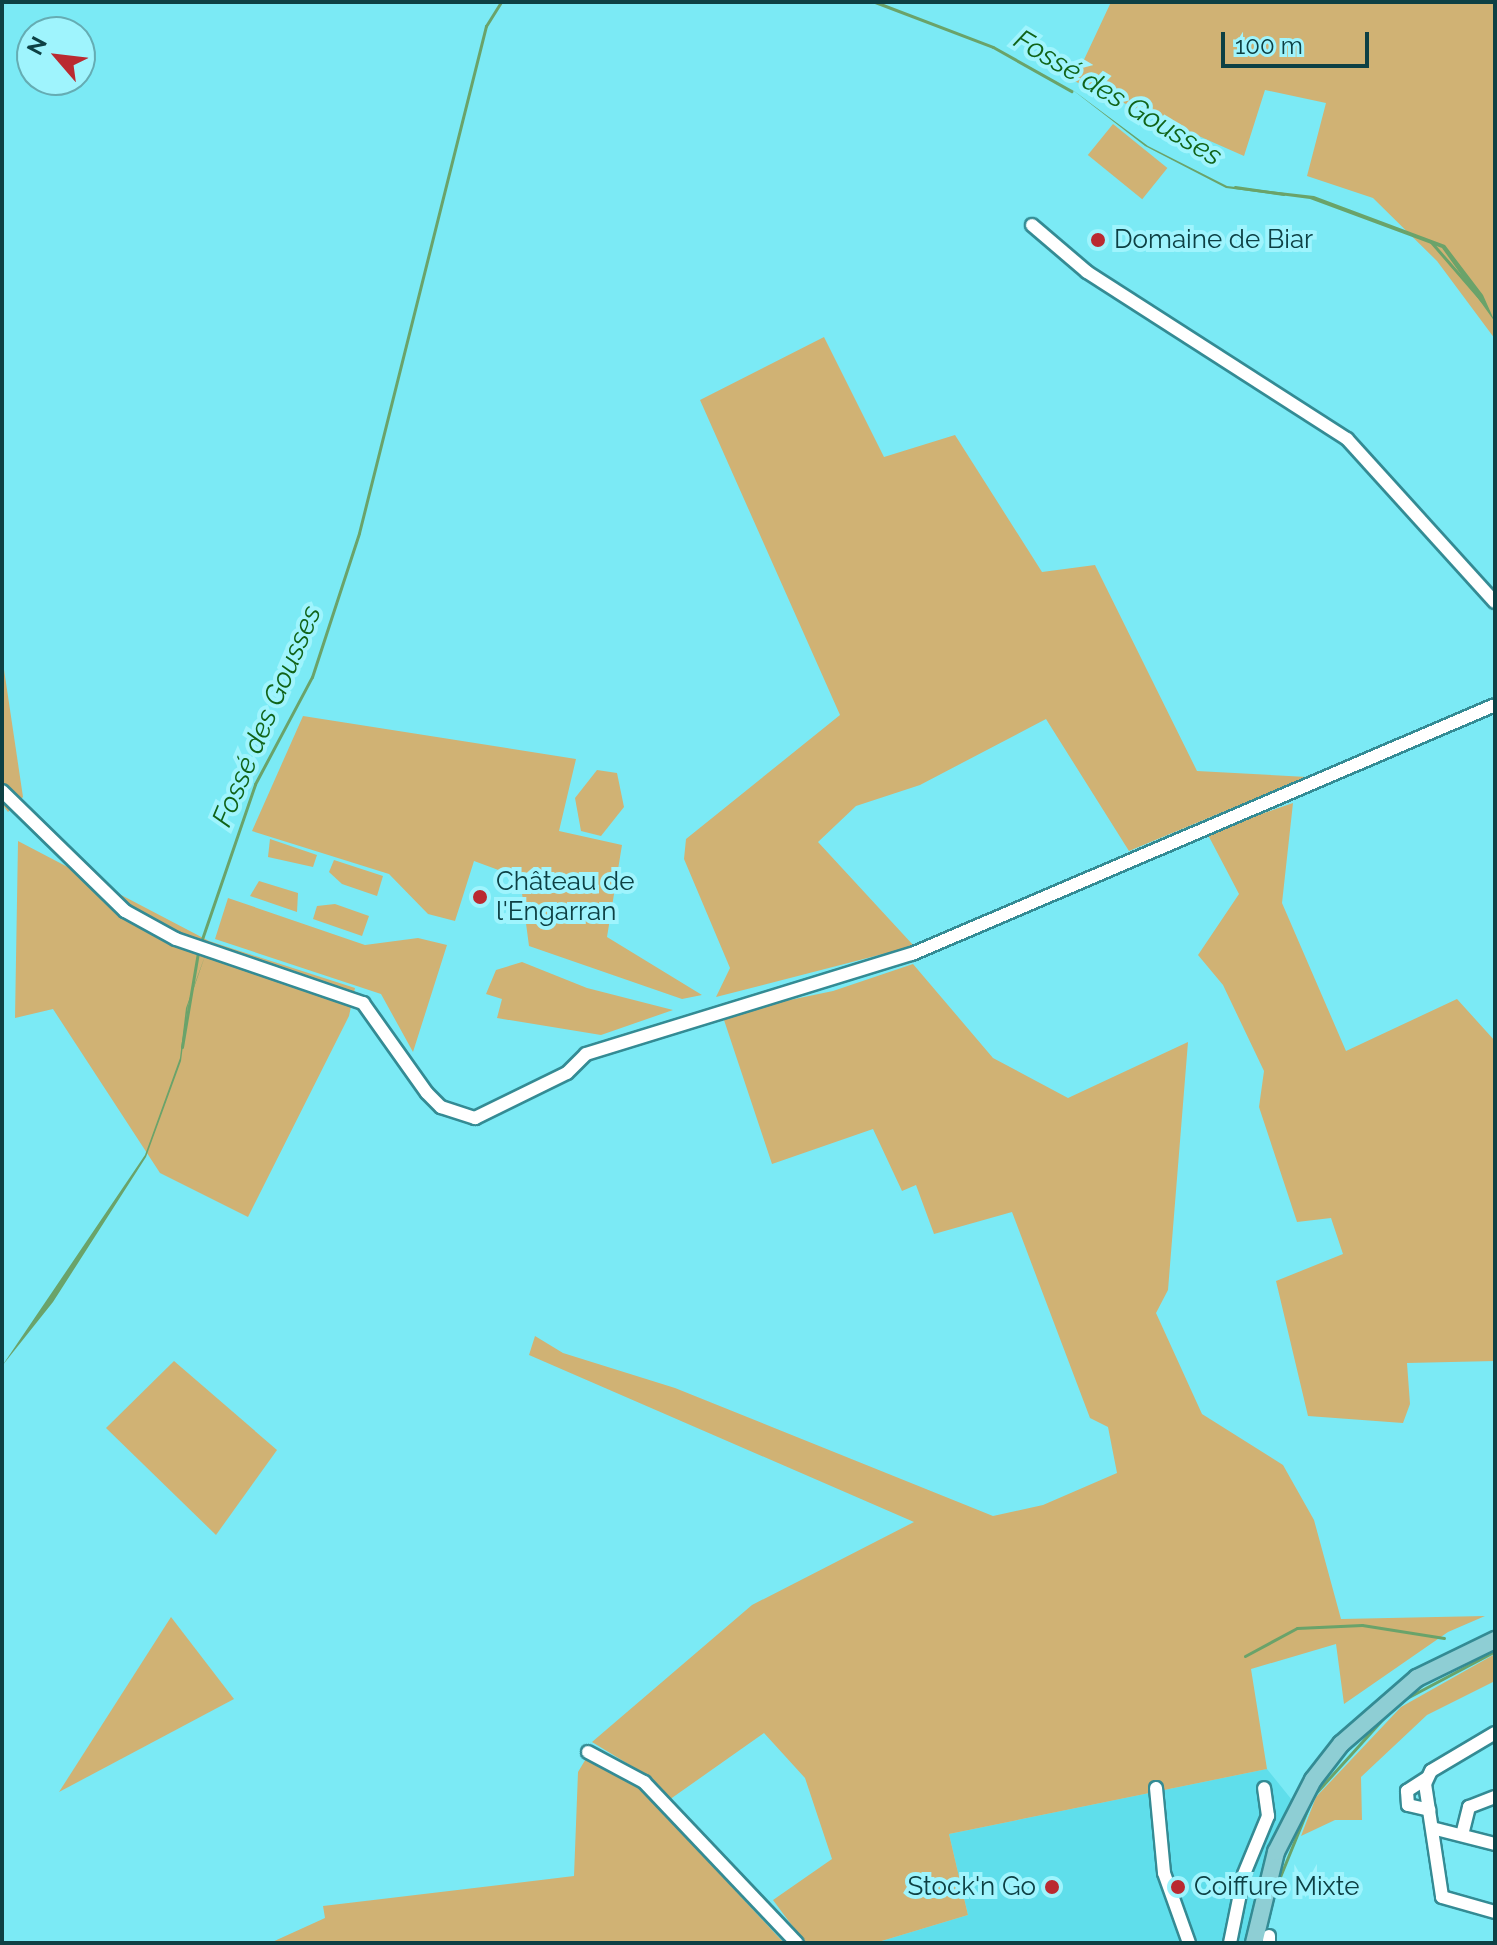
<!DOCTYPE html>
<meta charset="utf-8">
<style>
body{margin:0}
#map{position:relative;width:1497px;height:1945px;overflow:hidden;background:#7beaf5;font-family:Raleway,sans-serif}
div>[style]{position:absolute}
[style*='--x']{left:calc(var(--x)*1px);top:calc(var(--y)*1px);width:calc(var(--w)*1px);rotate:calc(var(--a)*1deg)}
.built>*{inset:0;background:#5fdeeb}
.green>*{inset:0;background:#d0b274;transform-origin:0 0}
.water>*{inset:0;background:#6aa36a}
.stream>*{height:3px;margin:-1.5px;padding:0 1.5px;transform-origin:1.5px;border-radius:1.5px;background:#6aa36a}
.roads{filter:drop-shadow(2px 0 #348b94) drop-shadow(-2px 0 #348b94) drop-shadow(0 2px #348b94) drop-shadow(0 -2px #348b94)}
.minor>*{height:12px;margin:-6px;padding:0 6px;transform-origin:6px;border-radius:6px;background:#fff}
.major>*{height:16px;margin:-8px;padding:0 8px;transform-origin:8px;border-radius:8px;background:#8eced4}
.dots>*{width:22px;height:22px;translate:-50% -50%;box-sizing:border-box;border:4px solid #9ff4fd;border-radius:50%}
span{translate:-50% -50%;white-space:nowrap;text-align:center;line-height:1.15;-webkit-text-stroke:8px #9ff4fd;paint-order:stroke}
.poi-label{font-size:26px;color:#0d4044}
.left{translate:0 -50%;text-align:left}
.right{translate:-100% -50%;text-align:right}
.water-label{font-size:28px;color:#106318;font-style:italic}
.frame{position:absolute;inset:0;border:4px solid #0d4044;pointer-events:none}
.north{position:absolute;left:16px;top:16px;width:80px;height:80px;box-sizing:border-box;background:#9ff4fd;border:2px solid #65acb3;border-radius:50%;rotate:298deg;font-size:22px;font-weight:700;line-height:32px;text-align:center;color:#0d4044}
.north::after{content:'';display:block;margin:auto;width:28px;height:36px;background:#ba2a31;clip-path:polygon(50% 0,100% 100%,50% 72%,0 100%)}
.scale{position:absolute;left:1221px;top:32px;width:148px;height:36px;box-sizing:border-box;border:4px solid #0d4044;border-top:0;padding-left:10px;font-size:24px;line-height:28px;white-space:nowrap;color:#0d4044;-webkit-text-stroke:6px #9ff4fd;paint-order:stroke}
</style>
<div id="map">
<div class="built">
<i style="clip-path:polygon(1267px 1769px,1292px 1800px,1259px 1878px,1249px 1943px,875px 1943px,968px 1915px,949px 1834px)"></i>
</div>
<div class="green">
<i style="clip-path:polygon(1111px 2px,1495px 2px,1495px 339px,1437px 261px,1373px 198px,1307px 176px,1326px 103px,1265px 90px,1244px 156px,1074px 81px)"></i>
<i style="left:1113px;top:124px;width:70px;height:40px;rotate:39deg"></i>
<i style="clip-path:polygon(824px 337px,884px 457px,955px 435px,1042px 572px,1095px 565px,1197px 771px,1307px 777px,1129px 851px,1046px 719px,920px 785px,856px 806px,818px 842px,914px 946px,716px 997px,730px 968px,684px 859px,686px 839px,840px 715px,700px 400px)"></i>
<i style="clip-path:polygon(2px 656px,23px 797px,8px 812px,2px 804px)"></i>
<i style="clip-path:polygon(303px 716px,576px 759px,559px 831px,622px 845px,607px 937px,702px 995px,682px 999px,529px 946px,520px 878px,474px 861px,455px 921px,428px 914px,389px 874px,252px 831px)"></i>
<i style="clip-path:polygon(597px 770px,617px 773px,624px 807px,601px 836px,581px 831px,575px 798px)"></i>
<i style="clip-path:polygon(1293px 803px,1282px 903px,1346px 1051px,1457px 999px,1495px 1041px,1495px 1361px,1407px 1363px,1410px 1404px,1403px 1423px,1308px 1416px,1276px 1281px,1343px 1254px,1331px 1218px,1297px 1222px,1259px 1107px,1264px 1071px,1223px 985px,1198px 955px,1239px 894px,1207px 833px)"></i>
<i style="clip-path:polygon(270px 839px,317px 855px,313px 867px,268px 857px)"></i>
<i style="clip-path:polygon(18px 841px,209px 941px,355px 988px,349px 1016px,248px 1217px,160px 1173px,53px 1009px,15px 1018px)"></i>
<i style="clip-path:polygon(334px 860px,383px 876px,377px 896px,342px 884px,329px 872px)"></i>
<i style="clip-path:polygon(259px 881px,298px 893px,297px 912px,250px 896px)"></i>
<i style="clip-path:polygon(228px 898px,365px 945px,418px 938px,447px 945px,413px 1052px,381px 994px,215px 939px)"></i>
<i style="clip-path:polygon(335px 904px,369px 916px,362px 936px,313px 919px,317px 906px)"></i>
<i style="clip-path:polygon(522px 962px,587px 988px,673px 1010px,601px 1035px,497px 1018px,502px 999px,486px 994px,496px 970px)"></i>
<i style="clip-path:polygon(913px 964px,993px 1058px,1068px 1098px,1188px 1042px,1168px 1290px,1156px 1313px,1202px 1414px,1283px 1465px,1314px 1520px,1341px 1619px,1485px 1616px,1448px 1632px,1344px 1704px,1336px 1644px,1251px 1669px,1267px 1769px,949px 1834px,968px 1915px,875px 1943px,805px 1943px,773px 1900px,832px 1859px,805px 1778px,764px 1733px,669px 1800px,651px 1778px,592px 1742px,752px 1605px,914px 1522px,529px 1355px,535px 1336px,563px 1353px,675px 1388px,993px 1516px,1043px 1505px,1117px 1473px,1108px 1427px,1090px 1418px,1012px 1212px,934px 1234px,916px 1185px,902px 1191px,873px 1129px,772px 1164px,722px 1014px,833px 991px)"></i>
<i style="clip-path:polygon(174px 1361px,277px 1450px,216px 1535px,106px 1428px)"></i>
<i style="clip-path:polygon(171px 1617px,234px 1699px,59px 1792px)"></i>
<i style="clip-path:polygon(1495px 1654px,1495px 1681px,1427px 1715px,1361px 1777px,1362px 1820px,1335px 1820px,1301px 1836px,1316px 1797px,1401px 1707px)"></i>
<i style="clip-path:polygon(587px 1757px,638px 1786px,784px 1943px,270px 1943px,325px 1918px,323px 1906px,574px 1876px,578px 1772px)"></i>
</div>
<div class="water">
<i style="clip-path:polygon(1070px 88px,1148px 146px,1227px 186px,1314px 196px,1445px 245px,1483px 295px,1495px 322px,1442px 248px,1310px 199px,1226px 188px,1145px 146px)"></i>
<i style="clip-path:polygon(206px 953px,188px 1005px,181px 1061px,146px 1157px,53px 1302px,2px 1366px,145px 1155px,180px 1058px,186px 1008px)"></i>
</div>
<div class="stream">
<i style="--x:875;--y:2;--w:126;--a:20.9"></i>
<i style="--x:993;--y:47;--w:90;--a:29.4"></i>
<i style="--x:1235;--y:187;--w:49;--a:8.3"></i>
<i style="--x:1431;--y:242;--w:79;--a:49.1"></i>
<i style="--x:200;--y:945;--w:170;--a:-71.1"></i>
<i style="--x:255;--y:784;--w:121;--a:-62"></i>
<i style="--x:312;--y:677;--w:151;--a:-71.9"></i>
<i style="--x:359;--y:533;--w:523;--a:-75.94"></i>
<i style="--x:486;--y:26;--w:28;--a:-58"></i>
<i style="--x:182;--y:1047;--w:96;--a:-80.4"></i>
<i style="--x:1245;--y:1656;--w:59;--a:-28.3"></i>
<i style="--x:1297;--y:1628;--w:65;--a:-2.6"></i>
<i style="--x:1362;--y:1625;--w:83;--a:9"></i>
<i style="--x:1403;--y:1700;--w:104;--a:-28"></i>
<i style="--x:1313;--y:1796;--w:112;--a:-47.9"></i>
<i style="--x:1275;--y:1889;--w:93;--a:-67.9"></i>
</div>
<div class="roads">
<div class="minor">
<i style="--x:1032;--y:225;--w:72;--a:40.5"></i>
<i style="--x:1087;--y:272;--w:309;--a:32.7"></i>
<i style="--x:1347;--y:439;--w:220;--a:47.8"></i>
<i style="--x:2;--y:791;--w:172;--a:44.3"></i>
<i style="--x:125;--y:911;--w:58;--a:28.8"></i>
<i style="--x:176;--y:939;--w:198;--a:18.9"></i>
<i style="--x:363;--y:1003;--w:110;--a:54.6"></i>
<i style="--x:427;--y:1093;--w:20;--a:45"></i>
<i style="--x:441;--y:1107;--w:36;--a:18"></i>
<i style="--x:475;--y:1118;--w:102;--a:-26.1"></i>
<i style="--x:567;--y:1073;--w:27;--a:-45"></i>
<i style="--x:586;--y:1054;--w:341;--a:-17.1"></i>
<i style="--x:912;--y:954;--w:634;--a:-23.13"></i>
<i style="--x:1495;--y:1733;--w:74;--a:149.3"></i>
<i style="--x:1431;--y:1771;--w:14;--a:115"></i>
<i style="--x:1425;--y:1784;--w:114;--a:81.4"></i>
<i style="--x:1442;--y:1897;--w:55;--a:15.8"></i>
<i style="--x:588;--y:1752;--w:64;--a:28.2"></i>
<i style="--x:644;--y:1782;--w:222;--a:46.5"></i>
<i style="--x:1427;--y:1778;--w:24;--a:147"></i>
<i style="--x:1407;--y:1791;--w:14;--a:86"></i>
<i style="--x:1408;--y:1805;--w:22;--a:13"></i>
<i style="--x:1156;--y:1788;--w:85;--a:84.6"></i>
<i style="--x:1164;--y:1873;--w:74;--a:70.3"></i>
<i style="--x:1432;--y:1828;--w:65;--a:14.3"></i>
<i style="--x:1462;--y:1835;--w:29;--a:-76"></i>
<i style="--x:1469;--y:1807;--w:28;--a:-21"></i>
<i style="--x:1230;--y:1943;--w:70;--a:-78.5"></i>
<i style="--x:1244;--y:1874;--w:63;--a:-67.5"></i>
<i style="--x:1268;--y:1816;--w:28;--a:-98"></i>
<i style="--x:1269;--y:1943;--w:7;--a:-90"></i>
</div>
<div class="major">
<i style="--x:1254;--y:1943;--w:94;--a:-76.4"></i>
<i style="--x:1276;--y:1852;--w:81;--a:-62.8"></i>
<i style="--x:1313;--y:1780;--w:46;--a:-52.1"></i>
<i style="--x:1341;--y:1744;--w:101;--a:-41"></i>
<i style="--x:1417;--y:1678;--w:87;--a:-26"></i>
</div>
</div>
<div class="dots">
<i style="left:1098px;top:240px;background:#ba2a31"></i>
<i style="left:480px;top:897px;background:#ba2a31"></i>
<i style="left:1052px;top:1887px;background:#ba2a31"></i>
<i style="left:1178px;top:1887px;background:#ba2a31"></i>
</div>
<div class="poi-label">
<span class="left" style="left:1114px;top:240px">Domaine de Biar</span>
<span class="left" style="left:496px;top:897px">Château de<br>l'Engarran</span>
<span class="right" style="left:1036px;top:1887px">Stock'n Go</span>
<span class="left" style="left:1194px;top:1887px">Coiffure Mixte</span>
</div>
<div class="water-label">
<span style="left:1118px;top:98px;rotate:31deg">Fossé des Gousses</span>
<span style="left:267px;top:716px;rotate:-67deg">Fossé des Gousses</span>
</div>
<div class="frame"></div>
<div class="north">N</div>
<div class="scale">100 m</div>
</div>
